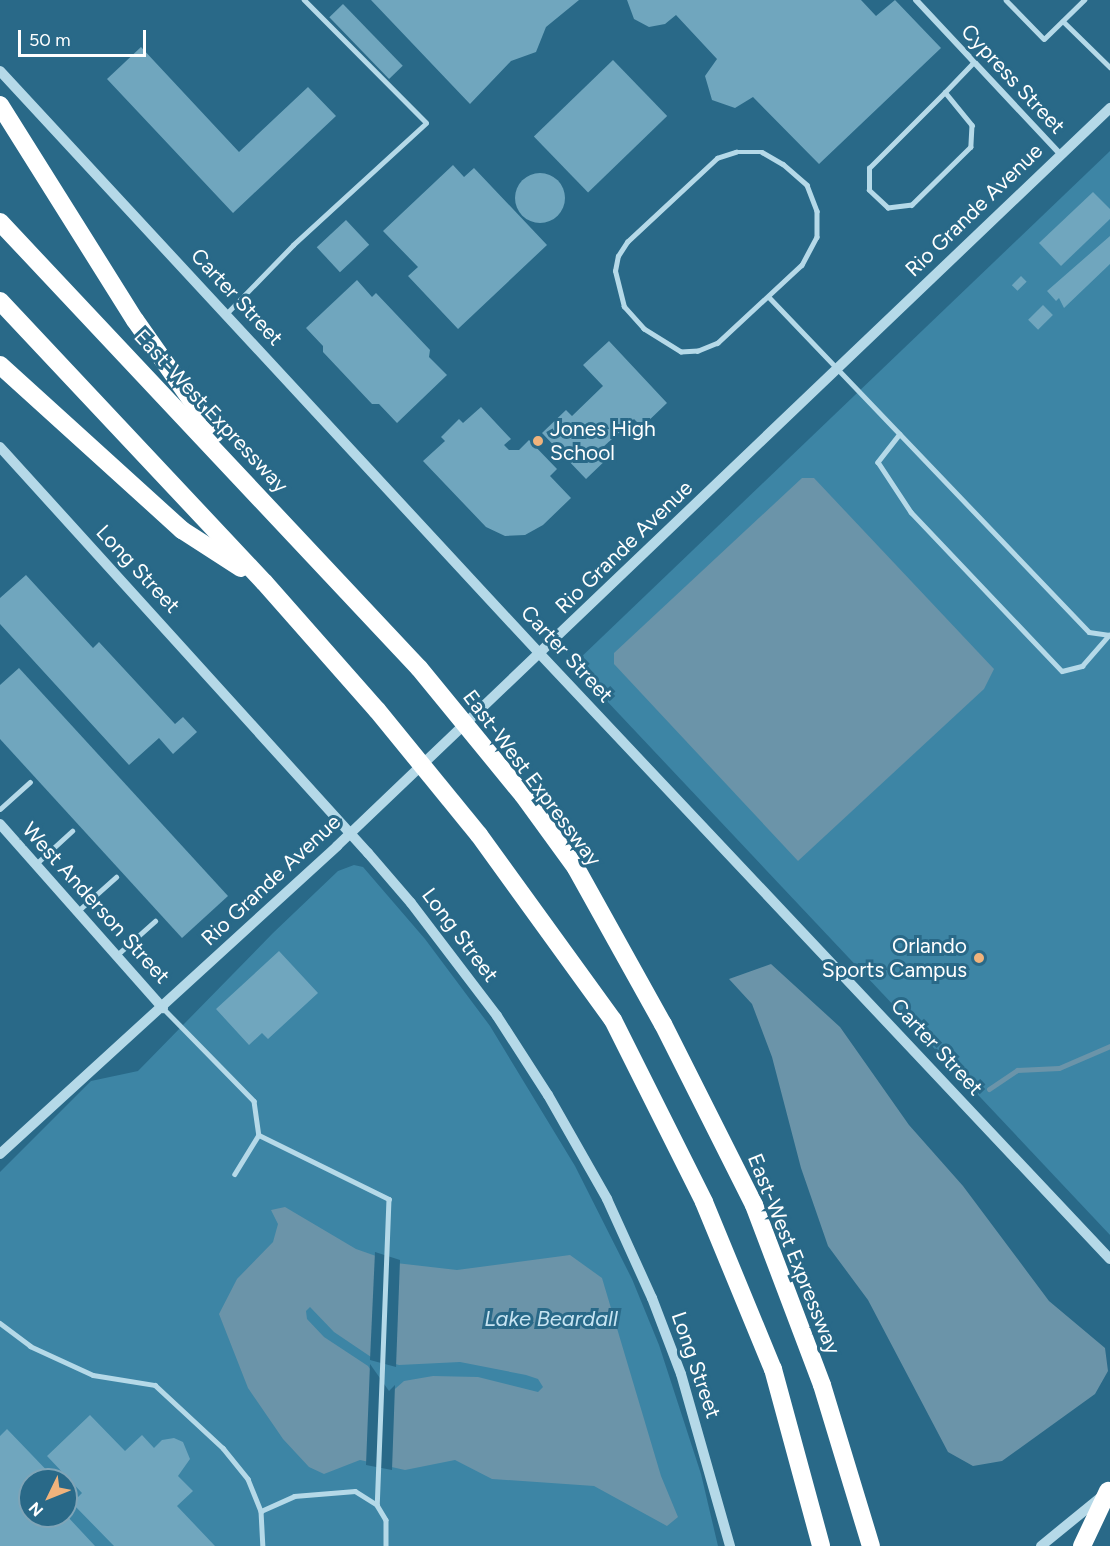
<!DOCTYPE html>
<style>
body{margin:0}
#map{position:relative;width:1110px;height:1546px;overflow:hidden;background:#296988;font-family:Figtree,sans-serif}
div>[style]{position:absolute}
[style*='--x']{left:calc(var(--x)*1px);top:calc(var(--y)*1px);width:calc(var(--w)*1px);rotate:calc(var(--a)*1deg)}
.green>*{inset:0;background:#3d85a5}
.water>*{inset:0;background:#6b94a9}
.pier>*{inset:0;background:#296988}
.stream>*{height:5px;margin:-2.5px;padding:0 2.5px;transform-origin:2.5px;border-radius:2.5px;background:#6b94a9}
.building>*{inset:0;background:#70a6be;transform-origin:0 0}
.round{border-radius:50%}
.service>*{height:4.5px;margin:-2.25px;padding:0 2.25px;transform-origin:2.25px;border-radius:2.25px;background:#b5d9e8}
.minor>*{height:6px;margin:-3px;padding:0 3px;transform-origin:3px;border-radius:3px;background:#b5d9e8}
.tertiary>*{height:10px;margin:-5px;padding:0 5px;transform-origin:5px;border-radius:5px;background:#b5d9e8}
.motorway>*{height:18px;margin:-9px;padding:0 9px;transform-origin:9px;border-radius:9px;background:#fff}
.dots>*{width:16px;height:16px;translate:-50% -50%;box-sizing:border-box;border:3px solid #296988;border-radius:50%}
span{translate:-50% -50%;white-space:nowrap;text-align:center;line-height:1.15;-webkit-text-stroke:6px #296988;paint-order:stroke}
.street-label{font-size:21px;color:#fff}
.poi-label{font-size:21px;color:#fff}
.left{translate:0 -50%;text-align:left}
.right{translate:-100% -50%;text-align:right}
.water-label{font-size:22px;color:#c7e4f2;font-style:italic}
.north{position:absolute;left:18px;top:1468px;width:60px;height:60px;box-sizing:border-box;background:#296988;border:2px solid #7fa5b8;border-radius:50%;rotate:227deg;font-size:16px;font-weight:700;line-height:24px;text-align:center;color:#fff}
.north::after{content:'';display:block;margin:auto;width:21px;height:27px;background:#f0b37c;clip-path:polygon(50% 0,100% 100%,50% 72%,0 100%)}
.scale{position:absolute;left:18px;top:30px;width:128px;height:27px;box-sizing:border-box;border:3px solid #fff;border-top:0;padding-left:8px;font-size:18px;line-height:21px;white-space:nowrap;color:#fff;-webkit-text-stroke:4px #296988;paint-order:stroke}
</style>
<div id="map">
<div class="green">
<i style="clip-path:polygon(1110px 151px,1110px 1235px,588px 681px,577px 661px)"></i>
<i style="clip-path:polygon(evenodd,354px 865px,363px 867px,425px 939px,490px 1026px,575px 1166px,632px 1279px,659px 1345px,701px 1474px,718px 1546px,0 1546px,0 1172px,91px 1081px,138px 1071px,273px 933px,338px 871px,354px 865px,30px 1480px,66px 1480px,66px 1516px,30px 1516px,30px 1480px)"></i>
</div>
<div class="water">
<i style="clip-path:polygon(802px 478px,814px 478px,994px 669px,984px 689px,798px 861px,614px 664px,614px 653px)"></i>
<i style="clip-path:polygon(771px 964px,840px 1027px,909px 1125px,963px 1186px,1049px 1301px,1105px 1348px,1108px 1371px,1095px 1394px,1002px 1461px,973px 1466px,948px 1452px,868px 1300px,828px 1246px,801px 1168px,772px 1057px,752px 1004px,729px 979px)"></i>
<i style="clip-path:polygon(evenodd,285px 1207px,356px 1249px,396px 1263px,457px 1270px,570px 1255px,602px 1278px,661px 1476px,678px 1517px,667px 1526px,594px 1486px,492px 1479px,455px 1460px,405px 1470px,360px 1460px,324px 1474px,309px 1467px,283px 1439px,248px 1388px,219px 1314px,237px 1279px,273px 1242px,278px 1224px,271px 1210px,285px 1207px,310px 1307px,334px 1332px,371px 1357px,399px 1365px,460px 1362px,526px 1375px,538px 1379px,543px 1387px,538px 1392px,478px 1377px,433px 1376px,404px 1381px,388px 1395px,368px 1366px,324px 1337px,307px 1319px,306px 1311px,310px 1307px)"></i>
</div>
<div class="pier">
<i style="clip-path:polygon(375px 1252px,400px 1260px,396px 1367px,370px 1360px)"></i>
<i style="clip-path:polygon(370px 1364px,389px 1391px,395px 1385px,392px 1470px,366px 1465px)"></i>
</div>
<div class="stream">
<i style="--x:989;--y:1089;--w:34;--a:-34"></i>
<i style="--x:1017;--y:1070;--w:42;--a:-2.7"></i>
<i style="--x:1059;--y:1068;--w:56;--a:-23.3"></i>
</div>
<div class="building">
<i style="clip-path:polygon(371px 0,579px 0,546px 27px,536px 52px,511px 61px,470px 104px)"></i>
<i style="clip-path:polygon(627px 0,861px 0,876px 16px,895px 0,941px 48px,819px 164px,753px 97px,735px 108px,712px 100px,705px 76px,717px 59px,676px 15px,665px 24px,649px 27px,634px 19px)"></i>
<i style="left:343px;top:4px;width:86px;height:19px;rotate:46deg"></i>
<i style="clip-path:polygon(141px 47px,239px 152px,308px 87px,336px 116px,233px 213px,107px 79px)"></i>
<i style="left:613px;top:60px;width:78px;height:110px;rotate:46deg"></i>
<i style="clip-path:polygon(453px 165px,464px 177px,474px 168px,547px 245px,458px 329px,408px 276px,418px 267px,383px 231px)"></i>
<i class="round" style="left:515px;top:173px;width:50px;height:50px"></i>
<i style="clip-path:polygon(1093px 192px,1110px 209px,1110px 219px,1061px 266px,1039px 243px)"></i>
<i style="left:346px;top:220px;width:34px;height:40px;rotate:47deg"></i>
<i style="clip-path:polygon(1110px 236px,1110px 264px,1064px 308px,1059px 298px,1056px 301px,1047px 291px)"></i>
<i style="left:1021px;top:276px;width:8px;height:13px;rotate:45deg"></i>
<i style="clip-path:polygon(357px 280px,372px 297px,376px 293px,430px 350px,429px 357px,447px 375px,397px 423px,379px 404px,372px 404px,323px 352px,323px 346px,306px 328px)"></i>
<i style="left:1043px;top:305px;width:14px;height:21px;rotate:45deg"></i>
<i style="clip-path:polygon(609px 341px,667px 403px,642px 427px,634px 419px,602px 448px,610px 456px,586px 479px,542px 433px,566px 410px,572px 416px,603px 386px,583px 365px)"></i>
<i style="clip-path:polygon(481px 407px,511px 439px,504px 445px,509px 450px,519px 450px,529px 440px,557px 469px,550px 476px,571px 498px,543px 525px,525px 535px,505px 536px,486px 527px,423px 461px,445px 441px,441px 437px,459px 419px,463px 423px)"></i>
<i style="clip-path:polygon(26px 575px,93px 648px,99px 642px,175px 724px,183px 717px,197px 732px,173px 754px,159px 738px,129px 765px,0 624px,0 598px)"></i>
<i style="clip-path:polygon(19px 668px,228px 896px,182px 938px,0 739px,0 685px)"></i>
<i style="clip-path:polygon(279px 951px,318px 993px,268px 1039px,262px 1033px,249px 1045px,216px 1009px)"></i>
<i style="clip-path:polygon(90px 1415px,125px 1451px,142px 1435px,154px 1448px,162px 1440px,174px 1438px,183px 1442px,190px 1459px,178px 1476px,193px 1491px,177px 1506px,215px 1546px,114px 1546px,72px 1503px,82px 1493px,47px 1456px)"></i>
<i style="clip-path:polygon(7px 1429px,56px 1480px,30px 1480px,30px 1516px,67px 1516px,95px 1546px,0 1546px,0 1436px)"></i>
</div>
<div class="service">
<i style="--x:1006;--y:0;--w:54;--a:45.7"></i>
<i style="--x:1044;--y:39;--w:56;--a:-44.3"></i>
<i style="--x:1063;--y:21;--w:66;--a:44.4"></i>
<i style="--x:945;--y:92;--w:43;--a:50.7"></i>
<i style="--x:972;--y:125;--w:22;--a:93"></i>
<i style="--x:971;--y:147;--w:83;--a:135.5"></i>
<i style="--x:912;--y:205;--w:24;--a:173"></i>
<i style="--x:888;--y:208;--w:26;--a:-137"></i>
<i style="--x:869;--y:190;--w:22;--a:-90"></i>
<i style="--x:869;--y:168;--w:107;--a:-45"></i>
<i style="--x:945;--y:92;--w:42;--a:-46"></i>
<i style="--x:736;--y:152;--w:26;--a:0"></i>
<i style="--x:762;--y:152;--w:24;--a:30"></i>
<i style="--x:783;--y:164;--w:32;--a:41"></i>
<i style="--x:807;--y:185;--w:28;--a:69"></i>
<i style="--x:817;--y:211;--w:26;--a:90"></i>
<i style="--x:817;--y:237;--w:32;--a:118"></i>
<i style="--x:802;--y:265;--w:115;--a:137.1"></i>
<i style="--x:718;--y:343;--w:22;--a:158"></i>
<i style="--x:698;--y:351;--w:17;--a:177"></i>
<i style="--x:681;--y:352;--w:44;--a:-148.1"></i>
<i style="--x:644;--y:329;--w:30;--a:-132"></i>
<i style="--x:624;--y:307;--w:37;--a:-104"></i>
<i style="--x:615;--y:271;--w:15;--a:-79"></i>
<i style="--x:618;--y:256;--w:17;--a:-57"></i>
<i style="--x:627;--y:242;--w:123;--a:-43"></i>
<i style="--x:717;--y:158;--w:20;--a:-18"></i>
<i style="--x:769;--y:297;--w:463;--a:46.3"></i>
<i style="--x:1089;--y:632;--w:21;--a:8"></i>
<i style="--x:226;--y:314;--w:96;--a:-45.8"></i>
<i style="--x:293;--y:245;--w:180;--a:-42.5"></i>
<i style="--x:426;--y:123;--w:173;--a:-134.8"></i>
<i style="--x:900;--y:434;--w:36;--a:128"></i>
<i style="--x:878;--y:462;--w:60;--a:56.6"></i>
<i style="--x:911;--y:512;--w:219;--a:46.5"></i>
<i style="--x:1062;--y:671;--w:21;--a:-14"></i>
<i style="--x:1082;--y:666;--w:41;--a:-48.9"></i>
<i style="--x:0;--y:809;--w:40;--a:-42"></i>
<i style="--x:36;--y:864;--w:49;--a:-42.5"></i>
<i style="--x:78;--y:911;--w:51;--a:-41.8"></i>
<i style="--x:117;--y:955;--w:51;--a:-41.8"></i>
<i style="--x:163;--y:1008;--w:130;--a:45.6"></i>
<i style="--x:254;--y:1101;--w:34;--a:82"></i>
<i style="--x:259;--y:1135;--w:46;--a:121.6"></i>
<i style="--x:259;--y:1135;--w:145;--a:26.2"></i>
<i style="--x:389;--y:1199;--w:306;--a:92.2"></i>
<i style="--x:0;--y:1323;--w:38;--a:37"></i>
<i style="--x:30;--y:1346;--w:69;--a:24.7"></i>
<i style="--x:93;--y:1375;--w:63;--a:9.2"></i>
<i style="--x:155;--y:1385;--w:93;--a:42.8"></i>
<i style="--x:223;--y:1448;--w:40;--a:51"></i>
<i style="--x:248;--y:1479;--w:35;--a:68"></i>
<i style="--x:261;--y:1511;--w:35;--a:87"></i>
<i style="--x:261;--y:1511;--w:36;--a:-24"></i>
<i style="--x:294;--y:1496;--w:61;--a:-4.7"></i>
<i style="--x:355;--y:1491;--w:26;--a:32"></i>
<i style="--x:377;--y:1505;--w:17;--a:59"></i>
<i style="--x:386;--y:1520;--w:26;--a:90"></i>
</div>
<div class="minor">
<i style="--x:916;--y:0;--w:211;--a:46.9"></i>
</div>
<div class="tertiary">
<i style="--x:0;--y:71;--w:795;--a:47.19"></i>
<i style="--x:540;--y:654;--w:831;--a:46.71"></i>
<i style="--x:0;--y:447;--w:548;--a:47.81"></i>
<i style="--x:368;--y:853;--w:66;--a:49.3"></i>
<i style="--x:411;--y:903;--w:142;--a:52.7"></i>
<i style="--x:497;--y:1016;--w:94;--a:57.2"></i>
<i style="--x:548;--y:1095;--w:120;--a:60.4"></i>
<i style="--x:607;--y:1199;--w:109;--a:65.6"></i>
<i style="--x:652;--y:1298;--w:81;--a:69.1"></i>
<i style="--x:681;--y:1374;--w:179;--a:74.1"></i>
<i style="--x:0;--y:824;--w:246;--a:48.5"></i>
<i style="--x:0;--y:1154;--w:457;--a:-42.4"></i>
<i style="--x:337;--y:846;--w:1069;--a:-43.67"></i>
<i style="--x:1041;--y:1546;--w:77;--a:-39.2"></i>
</div>
<div class="motorway">
<i style="--x:0;--y:105;--w:254;--a:57.9"></i>
<i style="--x:135;--y:320;--w:139;--a:54.9"></i>
<i style="--x:0;--y:222;--w:612;--a:46.79"></i>
<i style="--x:419;--y:668;--w:164;--a:50.7"></i>
<i style="--x:523;--y:795;--w:90;--a:54"></i>
<i style="--x:576;--y:868;--w:179;--a:60.9"></i>
<i style="--x:663;--y:1024;--w:203;--a:63.3"></i>
<i style="--x:754;--y:1205;--w:192;--a:69.3"></i>
<i style="--x:822;--y:1385;--w:168;--a:73.1"></i>
<i style="--x:0;--y:301;--w:386;--a:46.8"></i>
<i style="--x:264;--y:582;--w:171;--a:48.6"></i>
<i style="--x:377;--y:710;--w:161;--a:50.8"></i>
<i style="--x:479;--y:835;--w:228;--a:54.1"></i>
<i style="--x:613;--y:1020;--w:203;--a:63.4"></i>
<i style="--x:704;--y:1202;--w:181;--a:67.6"></i>
<i style="--x:773;--y:1369;--w:183;--a:74.8"></i>
<i style="--x:0;--y:365;--w:246;--a:42.2"></i>
<i style="--x:182;--y:530;--w:70;--a:32.8"></i>
<i style="--x:1082;--y:1546;--w:61;--a:-64.7"></i>
</div>
<div class="dots">
<i style="left:538px;top:441px;background:#f0b37c"></i>
<i style="left:979px;top:958px;background:#f0b37c"></i>
</div>
<div class="street-label">
<span style="left:1013px;top:79px;rotate:47deg">Cypress Street</span>
<span style="left:974px;top:210px;rotate:-44deg">Rio Grande Avenue</span>
<span style="left:237px;top:297px;rotate:47deg">Carter Street</span>
<span style="left:211px;top:411px;rotate:47deg">East-West Expressway</span>
<span style="left:624px;top:547px;rotate:-44deg">Rio Grande Avenue</span>
<span style="left:138px;top:569px;rotate:47deg">Long Street</span>
<span style="left:567px;top:654px;rotate:47deg">Carter Street</span>
<span style="left:532px;top:778px;rotate:53deg">East-West Expressway</span>
<span style="left:271px;top:880px;rotate:-43deg">Rio Grande Avenue</span>
<span style="left:96px;top:903px;rotate:48deg">West Anderson Street</span>
<span style="left:460px;top:935px;rotate:53deg">Long Street</span>
<span style="left:937px;top:1047px;rotate:47deg">Carter Street</span>
<span style="left:794px;top:1254px;rotate:68deg">East-West Expressway</span>
<span style="left:696px;top:1365px;rotate:71deg">Long Street</span>
</div>
<div class="poi-label">
<span class="left" style="left:550px;top:441px">Jones High<br>School</span>
<span class="right" style="left:967px;top:958px">Orlando<br>Sports Campus</span>
</div>
<div class="water-label">
<span style="left:551px;top:1319px">Lake Beardall</span>
</div>
<div class="north">N</div>
<div class="scale">50 m</div>
</div>
